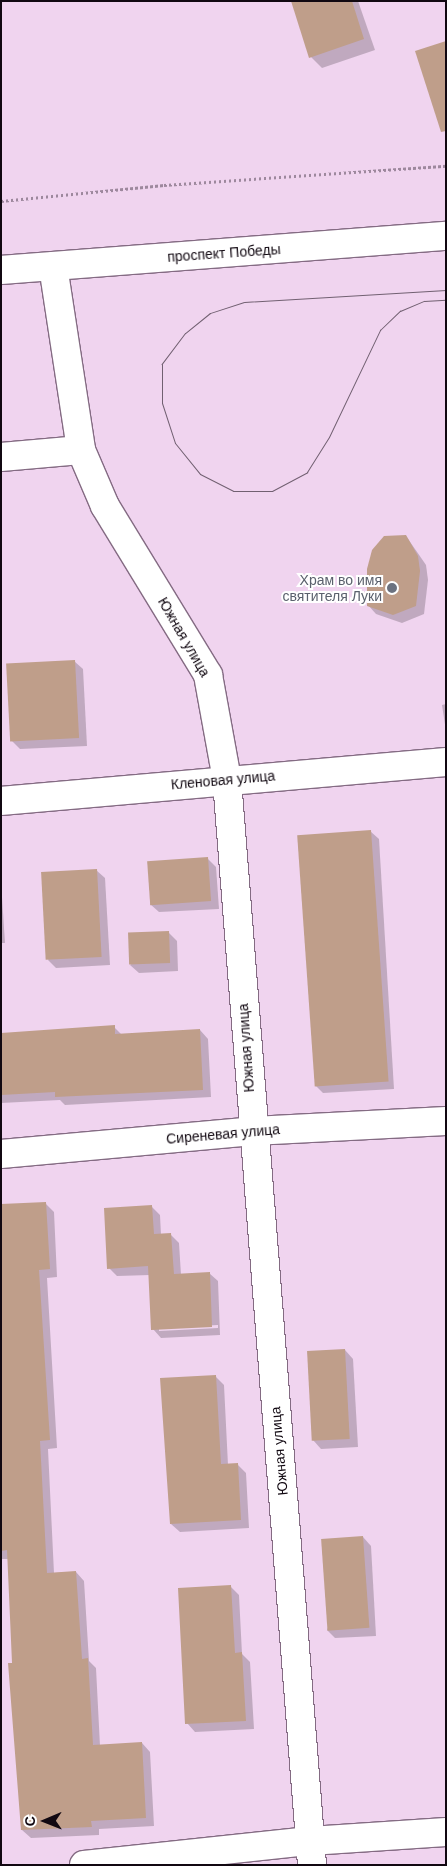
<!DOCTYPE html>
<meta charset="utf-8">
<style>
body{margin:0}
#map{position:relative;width:447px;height:1866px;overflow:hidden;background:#f0d4ef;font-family:Helvetica,sans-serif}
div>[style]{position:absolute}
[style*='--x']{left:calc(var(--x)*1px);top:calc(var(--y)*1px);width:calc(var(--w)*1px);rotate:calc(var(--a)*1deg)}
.shadow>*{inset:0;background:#0003}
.building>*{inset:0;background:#bf9e8a;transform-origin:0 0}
.path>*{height:3px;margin-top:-1.5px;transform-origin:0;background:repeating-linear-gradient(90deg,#9d889d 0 2.5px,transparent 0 5px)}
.roads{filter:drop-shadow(1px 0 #846b83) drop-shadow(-1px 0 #846b83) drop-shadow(0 1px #846b83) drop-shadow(0 -1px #846b83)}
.minor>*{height:28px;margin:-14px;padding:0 14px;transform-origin:14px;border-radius:14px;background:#fff}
.secondary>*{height:28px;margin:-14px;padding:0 14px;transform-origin:14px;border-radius:14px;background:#fff}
.tram>*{height:1px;margin:-0.5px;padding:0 0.5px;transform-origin:0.5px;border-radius:0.5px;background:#716071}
.dots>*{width:14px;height:14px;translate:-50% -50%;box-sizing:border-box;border:2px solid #fff;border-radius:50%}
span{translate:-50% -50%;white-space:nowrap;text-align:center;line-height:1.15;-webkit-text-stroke:4px #fff;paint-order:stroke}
.street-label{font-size:14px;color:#110811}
.worship-label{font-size:14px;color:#5b616d}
.right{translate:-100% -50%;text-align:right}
.frame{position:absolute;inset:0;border:2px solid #110811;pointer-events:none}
.north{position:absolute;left:20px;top:1796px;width:50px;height:50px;-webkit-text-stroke:4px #fff;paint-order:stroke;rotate:269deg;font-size:14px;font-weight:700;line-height:20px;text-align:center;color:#110811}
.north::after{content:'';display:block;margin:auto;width:18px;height:22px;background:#110811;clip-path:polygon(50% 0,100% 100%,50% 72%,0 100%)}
</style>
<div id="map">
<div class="shadow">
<i style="clip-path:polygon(292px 1px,358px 1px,375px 50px,322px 68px,311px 57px)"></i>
<i style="clip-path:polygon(406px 536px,426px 565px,428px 580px,424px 614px,402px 623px,376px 614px,368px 605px)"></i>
<i style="clip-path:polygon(74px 661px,83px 669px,87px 746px,20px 749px,12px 741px)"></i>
<i style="clip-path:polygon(446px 704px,446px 731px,442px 705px)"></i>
<i style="clip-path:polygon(370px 831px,379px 839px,394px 1089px,323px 1093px,315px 1085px)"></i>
<i style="clip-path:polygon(208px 859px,216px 867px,219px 909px,159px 912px,150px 904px)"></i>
<i style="clip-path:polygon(96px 870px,105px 878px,110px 965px,56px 968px,48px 960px)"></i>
<i style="clip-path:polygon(1px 882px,5px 943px,1px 943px)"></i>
<i style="clip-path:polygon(168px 932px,177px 941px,178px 971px,139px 973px,130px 965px)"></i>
<i style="clip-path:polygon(114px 1027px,122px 1035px,200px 1030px,208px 1039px,211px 1097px,65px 1105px,60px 1100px,1px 1103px,1px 1034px)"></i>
<i style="clip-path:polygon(45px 1203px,54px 1212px,57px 1277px,47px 1278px,57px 1448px,48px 1449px,54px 1573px,76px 1572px,84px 1581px,89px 1661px,96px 1668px,100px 1746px,142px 1743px,150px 1752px,154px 1826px,99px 1829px,99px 1835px,31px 1838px,22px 1830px,8px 1559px,1px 1559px,1px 1206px)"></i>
<i style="clip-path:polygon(evenodd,151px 1206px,160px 1215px,161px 1235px,171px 1235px,179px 1243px,181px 1275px,209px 1273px,218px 1281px,220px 1335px,161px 1338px,153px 1329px,150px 1275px,117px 1276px,109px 1268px,151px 1206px,218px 1325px,218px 1328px,159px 1331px,159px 1328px,218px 1325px)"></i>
<i style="clip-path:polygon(345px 1350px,353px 1359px,358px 1447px,321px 1449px,313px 1440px)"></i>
<i style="clip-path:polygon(216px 1377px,224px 1385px,228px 1465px,237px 1464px,246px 1473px,249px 1528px,180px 1532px,171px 1524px)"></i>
<i style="clip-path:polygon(363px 1537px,371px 1546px,376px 1636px,335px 1638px,327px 1630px)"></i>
<i style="clip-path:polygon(230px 1586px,239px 1595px,242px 1654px,250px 1662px,254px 1729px,195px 1732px,187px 1723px)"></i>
</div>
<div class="building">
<i style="clip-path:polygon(291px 1px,352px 1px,364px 39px,309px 58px)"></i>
<i style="clip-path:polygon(446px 41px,446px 131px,441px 132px,415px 51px)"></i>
<i style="clip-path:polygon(406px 535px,418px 556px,420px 571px,416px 606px,393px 615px,367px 606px,367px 569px,372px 550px,384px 536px)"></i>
<i style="left:75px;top:660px;width:78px;height:69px;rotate:87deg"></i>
<i style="left:371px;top:830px;width:252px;height:74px;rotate:86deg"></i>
<i style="left:208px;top:857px;width:44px;height:61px;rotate:86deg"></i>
<i style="left:97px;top:869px;width:88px;height:56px;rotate:87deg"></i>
<i style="left:169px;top:931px;width:32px;height:41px;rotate:88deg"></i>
<i style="clip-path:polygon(115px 1025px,115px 1034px,200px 1029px,203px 1090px,55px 1097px,55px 1092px,1px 1095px,1px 1033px)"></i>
<i style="clip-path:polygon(46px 1202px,50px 1269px,39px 1270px,50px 1440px,40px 1441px,47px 1573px,76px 1571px,82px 1659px,88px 1658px,93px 1745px,142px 1742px,146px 1818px,91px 1821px,92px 1827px,21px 1830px,8px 1663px,12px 1663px,7px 1550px,1px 1551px,1px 1204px)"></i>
<i style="clip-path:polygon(152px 1205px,154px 1234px,171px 1233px,174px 1274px,210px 1272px,212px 1327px,151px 1330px,148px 1266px,107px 1269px,104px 1208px)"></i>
<i style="left:345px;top:1349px;width:90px;height:38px;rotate:87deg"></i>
<i style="clip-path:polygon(216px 1375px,221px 1464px,238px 1463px,241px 1520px,170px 1524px,160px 1378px)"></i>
<i style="left:363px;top:1536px;width:92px;height:42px;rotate:86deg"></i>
<i style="clip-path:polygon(231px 1585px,235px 1653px,242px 1652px,246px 1721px,185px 1724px,178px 1588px)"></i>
</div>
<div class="path">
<i style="--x:1;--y:201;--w:164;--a:-5.6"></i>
<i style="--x:164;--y:185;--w:283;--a:-3.9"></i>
</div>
<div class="roads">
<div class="minor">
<i style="--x:53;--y:266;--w:186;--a:81.3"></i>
<i style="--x:81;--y:450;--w:61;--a:66.8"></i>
<i style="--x:105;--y:506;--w:198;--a:58.6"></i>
<i style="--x:208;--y:675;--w:107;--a:79.7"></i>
<i style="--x:227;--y:780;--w:1088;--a:85.52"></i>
<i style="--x:1;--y:457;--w:80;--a:-5"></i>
<i style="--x:1;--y:801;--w:447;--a:-5"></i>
<i style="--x:1;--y:1154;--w:253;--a:-5.2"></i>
<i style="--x:253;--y:1131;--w:193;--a:-3"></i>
<i style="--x:84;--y:1865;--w:227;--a:-6.1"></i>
<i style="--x:310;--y:1841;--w:136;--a:-3.8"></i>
</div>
<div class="secondary">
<i style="--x:1;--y:270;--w:446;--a:-4.4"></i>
</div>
</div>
<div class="tram">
<i style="--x:446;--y:290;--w:202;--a:176.6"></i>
<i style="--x:244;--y:302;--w:36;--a:162"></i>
<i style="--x:210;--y:313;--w:32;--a:141"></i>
<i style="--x:185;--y:333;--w:39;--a:127"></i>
<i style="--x:162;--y:364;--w:39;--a:90"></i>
<i style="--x:162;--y:403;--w:42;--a:72"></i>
<i style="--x:175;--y:443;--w:40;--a:51"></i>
<i style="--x:200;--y:474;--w:37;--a:27"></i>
<i style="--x:233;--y:491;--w:39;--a:0"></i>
<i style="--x:272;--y:491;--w:40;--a:-28"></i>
<i style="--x:307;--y:472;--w:41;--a:-57.8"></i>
<i style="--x:329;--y:437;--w:119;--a:-64.5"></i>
<i style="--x:380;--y:330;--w:28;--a:-44"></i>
<i style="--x:400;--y:311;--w:26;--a:-23"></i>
<i style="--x:424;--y:301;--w:22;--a:-3"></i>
</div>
<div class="dots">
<i style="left:392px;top:588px;background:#6b7280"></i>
</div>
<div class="street-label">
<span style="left:224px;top:253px;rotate:-4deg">проспект Победы</span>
<span style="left:184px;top:637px;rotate:60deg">Южная улица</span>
<span style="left:223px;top:780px;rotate:-5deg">Кленовая улица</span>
<span style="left:246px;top:1048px;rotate:-94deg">Южная улица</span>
<span style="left:223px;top:1134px;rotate:-5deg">Сиреневая улица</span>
<span style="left:279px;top:1451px;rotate:-95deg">Южная улица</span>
</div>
<div class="worship-label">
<span class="right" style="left:382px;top:588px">Храм во имя<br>святителя Луки</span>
</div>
<div class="frame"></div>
<div class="north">С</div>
</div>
